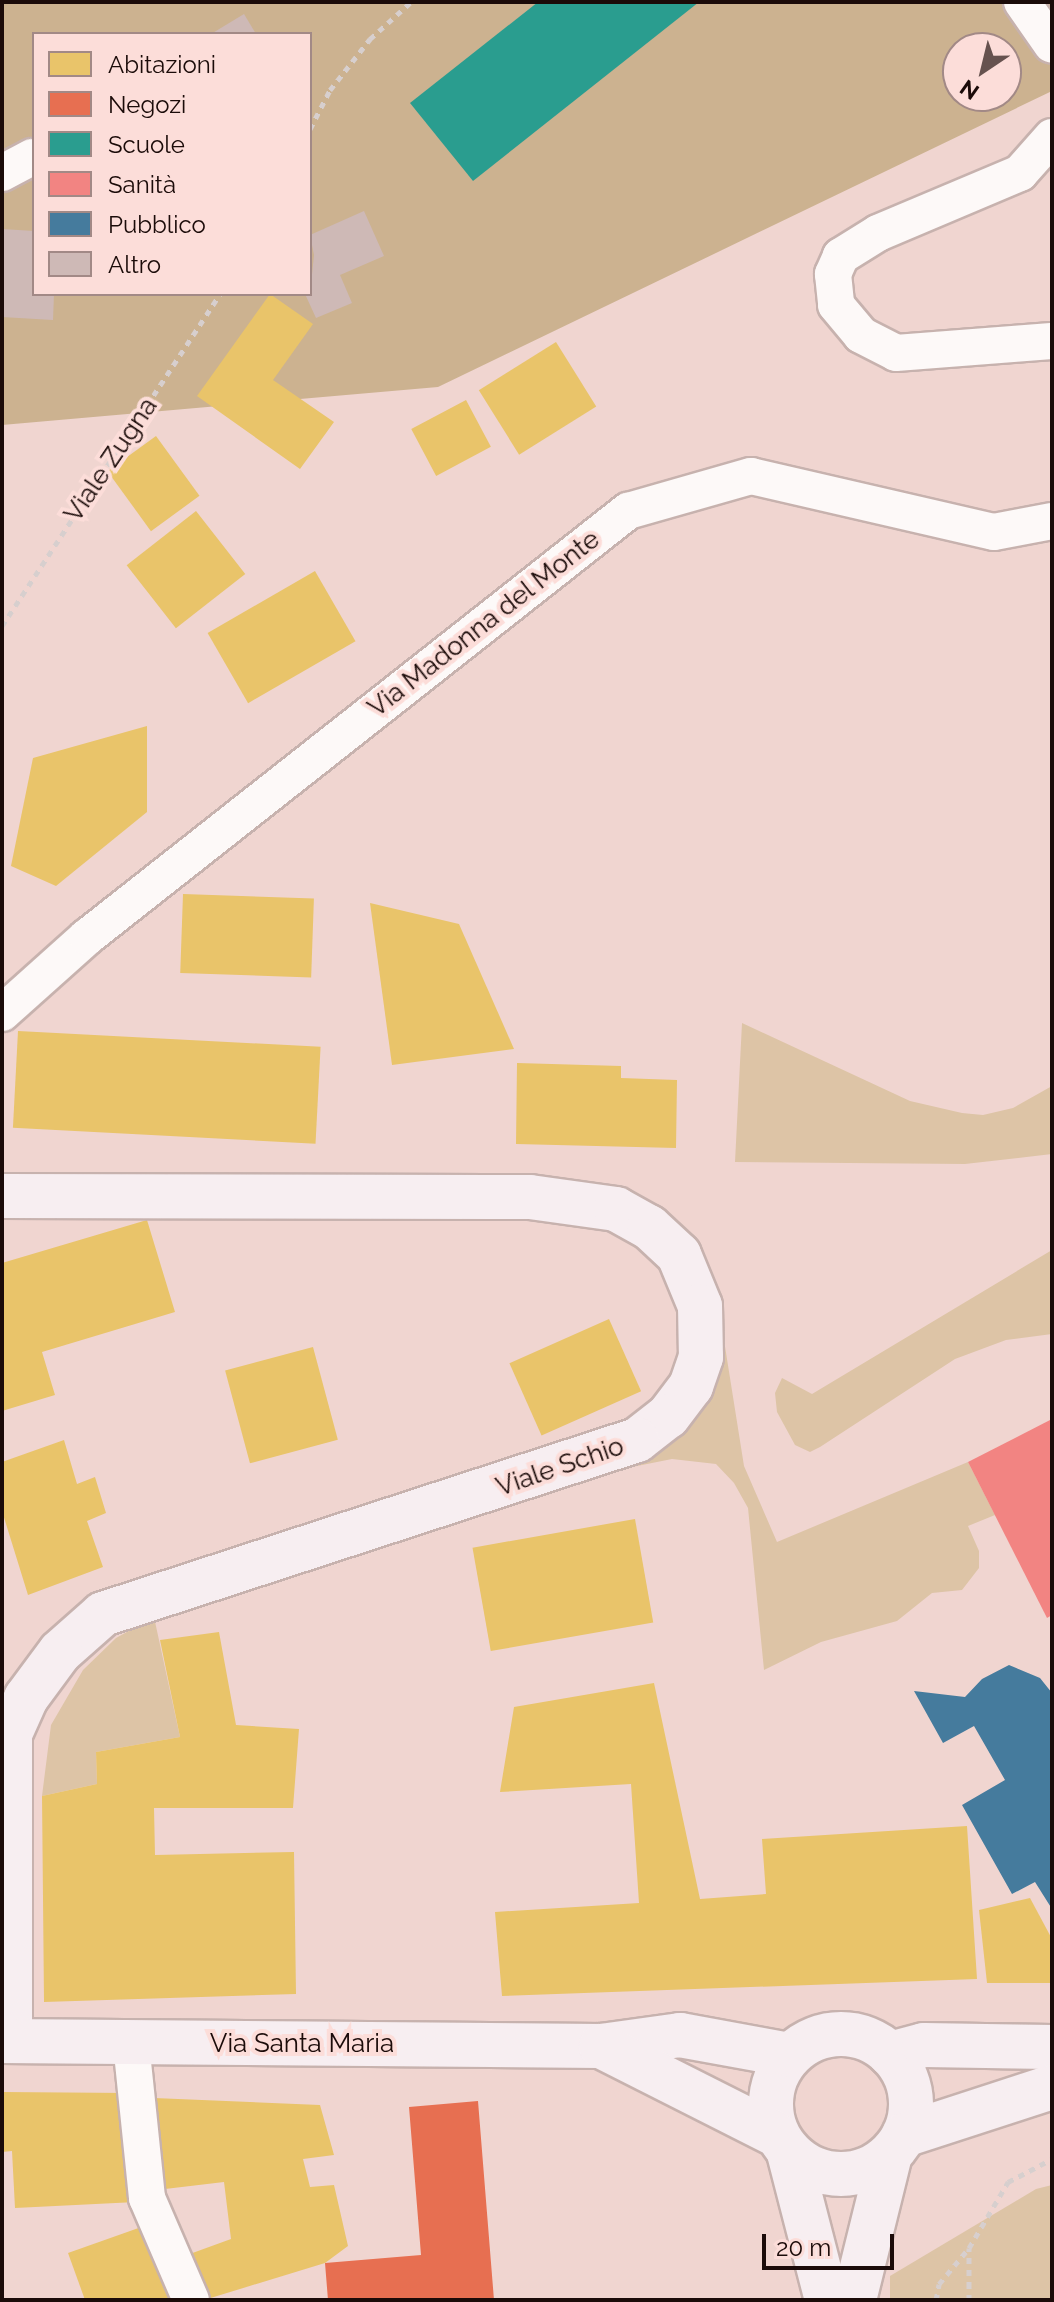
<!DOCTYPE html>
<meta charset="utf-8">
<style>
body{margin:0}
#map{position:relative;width:1054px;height:2302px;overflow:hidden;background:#f0d5d0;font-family:Raleway,sans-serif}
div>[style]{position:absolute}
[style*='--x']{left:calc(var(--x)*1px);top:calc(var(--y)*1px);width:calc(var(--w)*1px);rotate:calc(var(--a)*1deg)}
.green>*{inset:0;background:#ddc4a6}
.forest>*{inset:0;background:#ccb290}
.homes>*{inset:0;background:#e9c46a;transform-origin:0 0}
.shops>*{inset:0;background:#e76f51}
.schools>*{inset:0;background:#2a9d8f}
.health>*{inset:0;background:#f28482}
.public>*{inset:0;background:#457b9d}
.building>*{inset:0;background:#ceb9b6}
.path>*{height:5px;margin-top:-2.5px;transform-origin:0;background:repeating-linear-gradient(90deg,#d7cfce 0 6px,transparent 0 12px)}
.roads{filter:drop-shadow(2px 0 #c7b2ae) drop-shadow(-2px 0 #c7b2ae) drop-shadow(0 2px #c7b2ae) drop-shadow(0 -2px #c7b2ae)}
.street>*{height:36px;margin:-18px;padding:0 18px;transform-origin:18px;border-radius:18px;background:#fdf9f8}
.secondary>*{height:44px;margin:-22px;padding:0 22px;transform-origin:22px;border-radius:22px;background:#f7eef1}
.secondary>.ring{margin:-22px;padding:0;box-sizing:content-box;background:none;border:44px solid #f7eef1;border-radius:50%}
span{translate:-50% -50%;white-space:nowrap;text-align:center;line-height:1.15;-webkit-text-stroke:8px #fcddd9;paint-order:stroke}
.street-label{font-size:26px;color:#1b0b09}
.frame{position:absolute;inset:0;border:4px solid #1b0b09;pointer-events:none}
.legend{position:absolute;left:32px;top:32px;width:280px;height:264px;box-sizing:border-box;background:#fcddd9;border:2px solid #a28986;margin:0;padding:10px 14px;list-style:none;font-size:24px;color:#1b0b09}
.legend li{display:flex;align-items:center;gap:16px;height:40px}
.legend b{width:40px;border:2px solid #a28986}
.north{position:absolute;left:942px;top:32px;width:80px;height:80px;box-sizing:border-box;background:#fcddd9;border:2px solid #a28986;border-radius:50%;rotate:215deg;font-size:22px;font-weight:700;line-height:32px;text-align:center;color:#1b0b09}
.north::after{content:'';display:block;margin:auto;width:28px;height:36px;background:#66524f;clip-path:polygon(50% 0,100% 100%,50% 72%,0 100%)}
.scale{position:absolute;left:762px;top:2234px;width:132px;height:36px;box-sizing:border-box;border:4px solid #1b0b09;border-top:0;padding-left:10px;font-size:24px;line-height:28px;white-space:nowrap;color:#1b0b09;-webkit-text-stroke:6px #fcddd9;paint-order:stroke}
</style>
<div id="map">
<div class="green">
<i style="clip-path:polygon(742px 1023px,910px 1101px,962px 1113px,983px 1115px,1013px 1108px,1052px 1086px,1052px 1154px,965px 1164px,735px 1162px)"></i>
<i style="clip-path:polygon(1052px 1250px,1052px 1334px,1006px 1340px,955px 1359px,820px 1447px,810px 1452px,795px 1445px,777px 1412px,775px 1393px,782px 1378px,812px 1394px)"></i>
<i style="clip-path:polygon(720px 1315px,744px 1466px,777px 1542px,968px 1462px,995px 1515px,968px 1526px,979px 1551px,979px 1568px,962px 1590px,932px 1593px,897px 1621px,821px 1642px,764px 1670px,748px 1508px,734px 1483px,716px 1464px,672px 1459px,632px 1467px,678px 1437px,702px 1407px)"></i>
<i style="clip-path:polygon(154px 1617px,180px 1737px,96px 1752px,97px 1784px,42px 1796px,51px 1725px,83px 1670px,116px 1638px)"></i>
<i style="clip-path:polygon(1052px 2185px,1052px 2300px,890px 2300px,890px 2276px,1036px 2189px)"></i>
</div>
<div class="forest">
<i style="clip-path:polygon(evenodd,2px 2px,1052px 2px,1052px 91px,438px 387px,2px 425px,2px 2px,34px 34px,310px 34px,310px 294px,34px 294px,34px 34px,2px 2px,958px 48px,1006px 48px,1006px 96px,958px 96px,958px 48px)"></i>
</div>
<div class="homes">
<i style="clip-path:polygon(270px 294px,313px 324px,273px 380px,334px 422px,300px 469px,197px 396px)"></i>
<i style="left:556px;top:342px;width:76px;height:91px;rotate:58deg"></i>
<i style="left:466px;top:400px;width:53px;height:62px;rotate:62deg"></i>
<i style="left:156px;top:436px;width:74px;height:60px;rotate:54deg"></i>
<i style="left:196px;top:511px;width:80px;height:88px;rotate:52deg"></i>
<i style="left:315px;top:571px;width:81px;height:124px;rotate:60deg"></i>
<i style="clip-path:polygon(147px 726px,147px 812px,56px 886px,11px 866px,33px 758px)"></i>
<i style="left:183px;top:894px;width:131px;height:79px;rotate:2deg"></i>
<i style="clip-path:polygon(370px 903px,459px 924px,514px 1049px,392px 1065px)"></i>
<i style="left:18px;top:1031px;width:303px;height:97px;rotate:3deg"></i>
<i style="clip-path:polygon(517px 1063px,621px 1066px,621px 1078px,677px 1080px,676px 1148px,516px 1144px)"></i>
<i style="clip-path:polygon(147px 1220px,175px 1312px,42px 1352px,55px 1395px,2px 1411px,2px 1263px)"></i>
<i style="left:609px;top:1319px;width:79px;height:109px;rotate:66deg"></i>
<i style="left:313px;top:1347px;width:96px;height:91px;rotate:75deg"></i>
<i style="clip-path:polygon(64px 1440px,77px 1484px,95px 1477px,106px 1513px,87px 1521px,103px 1567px,28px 1595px,2px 1511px,2px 1462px)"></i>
<i style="left:635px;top:1519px;width:105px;height:165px;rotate:80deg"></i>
<i style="clip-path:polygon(219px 1632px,236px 1725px,299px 1729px,293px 1808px,154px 1808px,155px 1855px,294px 1852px,296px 1994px,44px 2002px,42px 1796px,97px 1784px,96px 1752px,180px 1737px,160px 1640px)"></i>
<i style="clip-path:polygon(654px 1683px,700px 1899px,766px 1894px,762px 1839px,967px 1826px,977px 1979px,502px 1996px,495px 1912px,639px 1903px,631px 1784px,500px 1792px,514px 1707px)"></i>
<i style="clip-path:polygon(1030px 1898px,1052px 1939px,1052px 1983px,987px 1983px,979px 1910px)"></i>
<i style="clip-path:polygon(2px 2092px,130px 2093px,136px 2202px,15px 2208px,12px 2151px,2px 2152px)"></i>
<i style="clip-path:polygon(154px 2098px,320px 2105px,334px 2155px,303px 2159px,310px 2187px,334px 2185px,348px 2246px,325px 2263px,204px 2300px,187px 2255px,231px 2239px,224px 2182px,165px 2189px)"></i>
<i style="clip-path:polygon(147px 2225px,175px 2300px,85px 2300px,68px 2253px)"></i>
</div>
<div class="shops">
<i style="clip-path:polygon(478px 2101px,494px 2300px,328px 2300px,325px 2263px,421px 2255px,409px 2107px)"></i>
</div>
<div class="schools">
<i style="clip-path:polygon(538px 2px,699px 2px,473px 181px,410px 103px)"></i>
</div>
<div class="health">
<i style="clip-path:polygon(1052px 1419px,1052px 1615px,1047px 1618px,968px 1462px)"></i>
</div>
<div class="public">
<i style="clip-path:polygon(1009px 1665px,1040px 1678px,1052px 1693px,1052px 1909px,1035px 1882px,1012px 1894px,962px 1805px,1005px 1780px,974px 1726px,943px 1743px,914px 1691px,965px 1697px,982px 1679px)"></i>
</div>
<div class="building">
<i style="clip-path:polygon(244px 14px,256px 34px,211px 34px)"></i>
<i style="clip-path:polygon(364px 211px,384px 256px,340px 275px,352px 303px,316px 318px,305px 294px,310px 294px,314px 255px,310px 235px)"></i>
<i style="clip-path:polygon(2px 229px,34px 231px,34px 294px,54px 294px,53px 320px,2px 317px)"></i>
</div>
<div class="path">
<i style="--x:310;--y:129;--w:44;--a:-62.9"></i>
<i style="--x:330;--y:90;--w:65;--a:-51.9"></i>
<i style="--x:370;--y:39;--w:55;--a:-42.1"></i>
<i style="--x:2;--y:626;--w:397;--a:-56.7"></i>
<i style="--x:936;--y:2300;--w:16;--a:-79"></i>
<i style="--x:939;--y:2284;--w:47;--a:-50.2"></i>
<i style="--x:969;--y:2300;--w:52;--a:-90"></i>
<i style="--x:969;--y:2248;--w:77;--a:-59.4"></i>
<i style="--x:1008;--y:2182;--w:50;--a:-27.6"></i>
</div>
<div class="roads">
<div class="street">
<i style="--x:1022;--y:2;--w:52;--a:55.1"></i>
<i style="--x:1052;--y:137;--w:48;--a:131.6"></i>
<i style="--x:1020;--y:173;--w:154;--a:157.1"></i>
<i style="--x:878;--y:233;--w:44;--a:148.1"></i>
<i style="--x:841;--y:256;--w:20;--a:114"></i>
<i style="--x:833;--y:274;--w:31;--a:84"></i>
<i style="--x:836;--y:305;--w:39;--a:50"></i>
<i style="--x:861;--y:335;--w:39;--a:27"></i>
<i style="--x:896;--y:353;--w:156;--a:-4.4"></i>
<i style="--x:2;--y:173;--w:34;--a:-28"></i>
<i style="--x:2;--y:1013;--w:114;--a:-41.8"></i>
<i style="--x:87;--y:937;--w:689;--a:-38.22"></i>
<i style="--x:628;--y:511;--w:128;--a:-15.9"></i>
<i style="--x:751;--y:476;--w:249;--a:13"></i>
<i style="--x:994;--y:532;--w:59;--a:-10.7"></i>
<i style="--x:131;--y:2043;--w:156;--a:84.1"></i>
<i style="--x:147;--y:2198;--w:111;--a:66.7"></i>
</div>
<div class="secondary">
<i style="--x:2;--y:1196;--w:528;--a:0.11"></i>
<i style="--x:530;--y:1197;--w:87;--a:7.9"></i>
<i style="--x:616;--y:1209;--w:38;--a:29"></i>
<i style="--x:649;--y:1227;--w:41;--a:43"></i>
<i style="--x:679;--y:1255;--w:55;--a:67.6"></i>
<i style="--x:700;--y:1306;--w:51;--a:88.9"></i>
<i style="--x:701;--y:1357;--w:31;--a:109"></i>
<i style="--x:691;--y:1386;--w:38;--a:127"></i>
<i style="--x:668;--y:1416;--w:39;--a:142"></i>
<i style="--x:637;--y:1440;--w:562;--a:161.95"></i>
<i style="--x:103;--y:1614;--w:57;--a:138.5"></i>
<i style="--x:60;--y:1652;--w:57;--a:126.5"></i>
<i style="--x:26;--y:1698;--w:39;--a:114"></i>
<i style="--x:10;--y:1734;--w:307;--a:90"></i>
<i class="ring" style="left:771px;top:2034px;width:96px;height:96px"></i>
<i style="--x:2;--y:2041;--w:599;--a:0.48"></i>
<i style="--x:601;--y:2046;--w:80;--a:-7.9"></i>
<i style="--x:680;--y:2035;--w:112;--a:10.3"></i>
<i style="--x:601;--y:2046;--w:197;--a:26.8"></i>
<i style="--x:890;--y:2054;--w:35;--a:-15"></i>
<i style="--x:924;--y:2045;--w:128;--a:0.9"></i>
<i style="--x:904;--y:2135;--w:156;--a:-18"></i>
<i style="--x:789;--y:2153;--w:152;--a:75.5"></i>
<i style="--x:854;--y:2300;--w:149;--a:-76.1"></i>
</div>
</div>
<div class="street-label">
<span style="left:111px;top:460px;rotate:-56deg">Viale Zugna</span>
<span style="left:484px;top:624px;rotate:-38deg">Via Madonna del Monte</span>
<span style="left:560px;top:1467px;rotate:-19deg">Viale Schio</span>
<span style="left:302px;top:2044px">Via Santa Maria</span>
</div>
<div class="frame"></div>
<ul class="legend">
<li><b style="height:22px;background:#e9c46a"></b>Abitazioni</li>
<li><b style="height:22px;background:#e76f51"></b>Negozi</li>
<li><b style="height:22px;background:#2a9d8f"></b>Scuole</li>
<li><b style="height:22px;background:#f28482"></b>Sanità</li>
<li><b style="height:22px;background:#457b9d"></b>Pubblico</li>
<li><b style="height:22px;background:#ceb9b6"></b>Altro</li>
</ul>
<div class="north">N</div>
<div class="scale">20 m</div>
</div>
